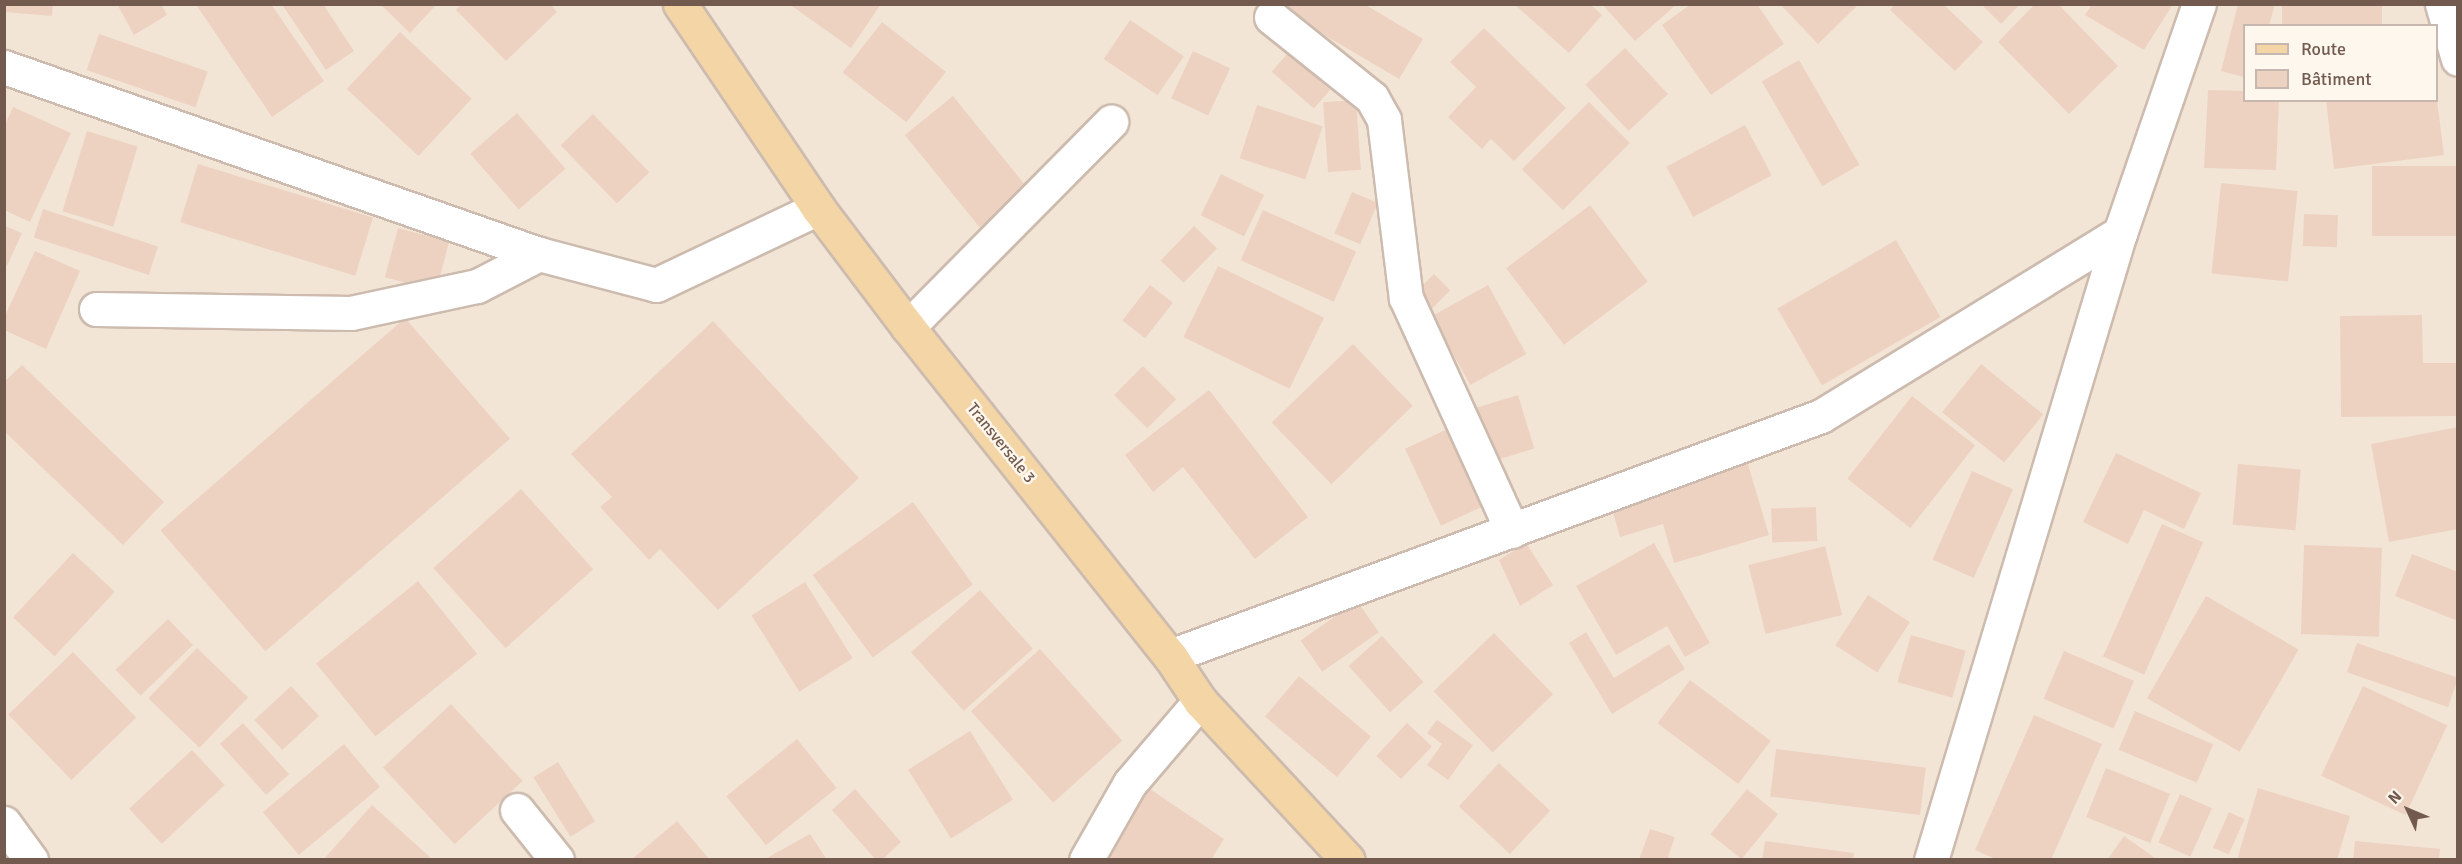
<!DOCTYPE html>
<meta charset="utf-8">
<style>
body{margin:0}
#map{position:relative;width:2462px;height:864px;overflow:hidden;background:#fbf3e8;font-family:Signika,sans-serif}
div>[style]{position:absolute}
[style*='--x']{left:calc(var(--x)*1px);top:calc(var(--y)*1px);width:calc(var(--w)*1px);rotate:calc(var(--a)*1deg)}
.residential>*{inset:0;background:#f2e5d6}
.building>*{inset:0;background:#eed2c1;transform-origin:0 0}
.roads{filter:drop-shadow(2px 0 #ccbbae) drop-shadow(-2px 0 #ccbbae) drop-shadow(0 2px #ccbbae) drop-shadow(0 -2px #ccbbae)}
.minor>*{height:33px;margin:-16.5px;padding:0 16.5px;transform-origin:16.5px;border-radius:16.5px;background:#fff}
.major>*{height:33px;margin:-16.5px;padding:0 16.5px;transform-origin:16.5px;border-radius:16.5px;background:#f4d5a5}
span{translate:-50% -50%;white-space:nowrap;text-align:center;line-height:1.15;-webkit-text-stroke:5px #fef7ee;paint-order:stroke}
.street-label{font-size:16px;color:#735a4e}
.frame{position:absolute;inset:0;border:6px solid #735a4e;pointer-events:none}
.legend{position:absolute;left:2243px;top:24px;width:195px;height:78px;box-sizing:border-box;background:#fef7ee;border:2px solid #c6b8ae;margin:0;padding:8px 10px;list-style:none;font-size:18px;color:#735a4e}
.legend li{display:flex;align-items:center;gap:12px;height:30px}
.legend b{width:30px;border:2px solid #c6b8ae}
.north{position:absolute;left:2378px;top:780px;width:60px;height:60px;-webkit-text-stroke:4px #fef7ee;paint-order:stroke;rotate:314deg;font-size:16px;font-weight:700;line-height:24px;text-align:center;color:#735a4e}
.north::after{content:'';display:block;margin:auto;width:21px;height:27px;background:#735a4e;clip-path:polygon(50% 0,100% 100%,50% 72%,0 100%)}
</style>
<div id="map">
<div class="residential">
<i style="clip-path:polygon(evenodd,5px 5px,2457px 5px,2457px 859px,5px 859px,5px 5px,2244px 26px,2436px 26px,2436px 100px,2244px 100px,2244px 26px)"></i>
</div>
<div class="building">
<i style="clip-path:polygon(4px 4px,53px 4px,52px 16px,4px 12px)"></i>
<i style="clip-path:polygon(117px 4px,161px 4px,167px 15px,134px 35px)"></i>
<i style="clip-path:polygon(199px 4px,271px 4px,324px 81px,272px 117px,197px 6px)"></i>
<i style="clip-path:polygon(284px 4px,323px 4px,354px 51px,326px 70px,283px 6px)"></i>
<i style="clip-path:polygon(380px 4px,437px 4px,410px 33px)"></i>
<i style="clip-path:polygon(461px 4px,550px 4px,557px 12px,506px 61px,456px 10px)"></i>
<i style="clip-path:polygon(789px 4px,881px 4px,851px 48px)"></i>
<i style="clip-path:polygon(1272px 4px,1364px 4px,1423px 39px,1399px 79px)"></i>
<i style="clip-path:polygon(1514px 4px,1590px 4px,1602px 15px,1569px 53px)"></i>
<i style="clip-path:polygon(1602px 4px,1677px 4px,1635px 41px)"></i>
<i style="clip-path:polygon(1691px 4px,1757px 4px,1784px 44px,1711px 95px,1662px 25px)"></i>
<i style="clip-path:polygon(1780px 4px,1859px 4px,1818px 44px)"></i>
<i style="clip-path:polygon(1895px 4px,1943px 4px,1983px 42px,1955px 71px,1890px 10px)"></i>
<i style="clip-path:polygon(1981px 4px,2020px 4px,2001px 24px)"></i>
<i style="clip-path:polygon(2035px 4px,2058px 4px,2118px 66px,2069px 114px,1998px 42px)"></i>
<i style="clip-path:polygon(2092px 4px,2173px 4px,2144px 50px,2085px 15px)"></i>
<i style="clip-path:polygon(2238px 4px,2275px 4px,2269px 26px,2244px 26px,2244px 77px,2221px 71px)"></i>
<i style="left:2282px;top:4px;width:100px;height:22px"></i>
<i style="left:1130px;top:20px;width:65px;height:47px;rotate:34deg"></i>
<i style="left:882px;top:22px;width:81px;height:64px;rotate:38deg"></i>
<i style="clip-path:polygon(1484px 28px,1566px 108px,1514px 161px,1491px 139px,1482px 149px,1448px 117px,1476px 87px,1450px 62px)"></i>
<i style="left:400px;top:32px;width:98px;height:78px;rotate:43deg"></i>
<i style="left:99px;top:34px;width:115px;height:38px;rotate:19deg"></i>
<i style="left:1625px;top:48px;width:63px;height:54px;rotate:47deg"></i>
<i style="left:1193px;top:51px;width:41px;height:52px;rotate:25deg"></i>
<i style="left:1288px;top:53px;width:56px;height:25px;rotate:41deg"></i>
<i style="left:1799px;top:60px;width:121px;height:43px;rotate:60deg"></i>
<i style="clip-path:polygon(2208px 90px,2244px 91px,2244px 100px,2279px 100px,2276px 170px,2204px 168px)"></i>
<i style="left:953px;top:96px;width:119px;height:62px;rotate:51deg"></i>
<i style="left:1356px;top:100px;width:70px;height:33px;rotate:86deg"></i>
<i style="clip-path:polygon(2326px 100px,2437px 100px,2444px 155px,2334px 169px)"></i>
<i style="left:1589px;top:102px;width:58px;height:95px;rotate:45deg"></i>
<i style="left:1257px;top:105px;width:69px;height:56px;rotate:18deg"></i>
<i style="clip-path:polygon(13px 107px,71px 133px,30px 222px,4px 210px,4px 127px)"></i>
<i style="left:517px;top:113px;width:74px;height:62px;rotate:49deg"></i>
<i style="left:593px;top:114px;width:81px;height:45px;rotate:46deg"></i>
<i style="left:1745px;top:125px;width:57px;height:89px;rotate:62deg"></i>
<i style="left:87px;top:131px;width:53px;height:84px;rotate:17deg"></i>
<i style="left:198px;top:164px;width:183px;height:61px;rotate:17deg"></i>
<i style="left:2458px;top:166px;width:70px;height:86px;rotate:90deg"></i>
<i style="left:1221px;top:174px;width:48px;height:46px;rotate:26deg"></i>
<i style="left:2221px;top:183px;width:77px;height:91px;rotate:6deg"></i>
<i style="left:1352px;top:192px;width:28px;height:45px;rotate:23deg"></i>
<i style="left:1590px;top:205px;width:96px;height:105px;rotate:53deg"></i>
<i style="left:43px;top:209px;width:121px;height:30px;rotate:18deg"></i>
<i style="left:1263px;top:210px;width:102px;height:55px;rotate:24deg"></i>
<i style="left:2304px;top:214px;width:34px;height:32px;rotate:2deg"></i>
<i style="clip-path:polygon(5px 226px,22px 233px,7px 266px,5px 265px)"></i>
<i style="left:1194px;top:226px;width:32px;height:48px;rotate:44deg"></i>
<i style="left:398px;top:228px;width:53px;height:51px;rotate:15deg"></i>
<i style="left:1896px;top:240px;width:89px;height:137px;rotate:60deg"></i>
<i style="clip-path:polygon(35px 251px,80px 271px,46px 349px,4px 330px,4px 318px)"></i>
<i style="left:1218px;top:266px;width:118px;height:79px;rotate:26deg"></i>
<i style="left:1434px;top:274px;width:23px;height:27px;rotate:45deg"></i>
<i style="left:1150px;top:285px;width:29px;height:45px;rotate:38deg"></i>
<i style="left:1488px;top:285px;width:79px;height:64px;rotate:61deg"></i>
<i style="clip-path:polygon(2422px 315px,2423px 363px,2458px 363px,2458px 416px,2341px 417px,2340px 316px)"></i>
<i style="left:405px;top:318px;width:160px;height:324px;rotate:49deg"></i>
<i style="clip-path:polygon(713px 321px,859px 478px,718px 610px,660px 549px,649px 560px,600px 507px,612px 497px,571px 454px)"></i>
<i style="left:1353px;top:344px;width:86px;height:113px;rotate:46deg"></i>
<i style="left:1981px;top:364px;width:80px;height:62px;rotate:39deg"></i>
<i style="clip-path:polygon(22px 365px,164px 502px,123px 545px,4px 431px,4px 382px)"></i>
<i style="left:1143px;top:366px;width:47px;height:41px;rotate:45deg"></i>
<i style="clip-path:polygon(1209px 390px,1308px 517px,1255px 559px,1183px 467px,1153px 492px,1125px 455px)"></i>
<i style="left:1518px;top:395px;width:56px;height:43px;rotate:73deg"></i>
<i style="left:1912px;top:396px;width:80px;height:105px;rotate:38deg"></i>
<i style="left:1454px;top:426px;width:85px;height:54px;rotate:65deg"></i>
<i style="clip-path:polygon(2458px 427px,2458px 529px,2389px 542px,2371px 444px)"></i>
<i style="clip-path:polygon(2116px 453px,2201px 493px,2184px 529px,2144px 510px,2128px 544px,2083px 522px)"></i>
<i style="clip-path:polygon(1747px 461px,1769px 535px,1674px 563px,1663px 524px,1620px 537px,1610px 501px)"></i>
<i style="left:2238px;top:464px;width:63px;height:61px;rotate:5deg"></i>
<i style="left:1972px;top:471px;width:45px;height:97px;rotate:24deg"></i>
<i style="left:521px;top:489px;width:108px;height:118px;rotate:48deg"></i>
<i style="left:913px;top:502px;width:102px;height:124px;rotate:54deg"></i>
<i style="left:1816px;top:507px;width:34px;height:45px;rotate:88deg"></i>
<i style="left:2162px;top:524px;width:45px;height:145px;rotate:24deg"></i>
<i style="clip-path:polygon(1526px 543px,1553px 585px,1520px 606px,1499px 560px)"></i>
<i style="clip-path:polygon(1654px 543px,1710px 643px,1685px 657px,1667px 626px,1616px 655px,1576px 586px)"></i>
<i style="left:2304px;top:545px;width:78px;height:89px;rotate:2deg"></i>
<i style="left:1825px;top:546px;width:71px;height:79px;rotate:76deg"></i>
<i style="left:73px;top:553px;width:57px;height:88px;rotate:43deg"></i>
<i style="clip-path:polygon(2412px 554px,2458px 572px,2458px 621px,2395px 596px)"></i>
<i style="left:418px;top:581px;width:94px;height:131px;rotate:51deg"></i>
<i style="left:805px;top:582px;width:90px;height:63px;rotate:58deg"></i>
<i style="left:980px;top:590px;width:79px;height:93px;rotate:48deg"></i>
<i style="left:1868px;top:595px;width:50px;height:60px;rotate:33deg"></i>
<i style="left:2206px;top:596px;width:107px;height:118px;rotate:30deg"></i>
<i style="left:1357px;top:601px;width:38px;height:69px;rotate:55deg"></i>
<i style="left:168px;top:619px;width:36px;height:73px;rotate:46deg"></i>
<i style="clip-path:polygon(1586px 632px,1614px 678px,1669px 644px,1685px 669px,1612px 714px,1569px 643px)"></i>
<i style="left:1494px;top:633px;width:85px;height:84px;rotate:46deg"></i>
<i style="left:1911px;top:635px;width:57px;height:49px;rotate:16deg"></i>
<i style="left:1382px;top:636px;width:62px;height:45px;rotate:48deg"></i>
<i style="left:2357px;top:643px;width:107px;height:31px;rotate:19deg"></i>
<i style="left:197px;top:648px;width:71px;height:70px;rotate:44deg"></i>
<i style="left:1040px;top:649px;width:123px;height:93px;rotate:48deg"></i>
<i style="left:2064px;top:651px;width:76px;height:52px;rotate:23deg"></i>
<i style="left:73px;top:652px;width:91px;height:90px;rotate:46deg"></i>
<i style="left:1299px;top:676px;width:94px;height:53px;rotate:40deg"></i>
<i style="left:1690px;top:680px;width:101px;height:54px;rotate:37deg"></i>
<i style="left:291px;top:686px;width:41px;height:50px;rotate:47deg"></i>
<i style="left:2363px;top:686px;width:93px;height:99px;rotate:25deg"></i>
<i style="left:451px;top:704px;width:105px;height:93px;rotate:47deg"></i>
<i style="left:2135px;top:711px;width:85px;height:42px;rotate:23deg"></i>
<i style="clip-path:polygon(2034px 715px,2102px 744px,2051px 860px,1998px 860px,1975px 850px)"></i>
<i style="clip-path:polygon(1437px 720px,1473px 745px,1448px 780px,1427px 765px,1442px 744px,1427px 733px)"></i>
<i style="left:243px;top:723px;width:69px;height:31px;rotate:48deg"></i>
<i style="left:1407px;top:723px;width:34px;height:45px;rotate:43deg"></i>
<i style="left:970px;top:731px;width:81px;height:73px;rotate:58deg"></i>
<i style="left:797px;top:739px;width:63px;height:91px;rotate:51deg"></i>
<i style="left:344px;top:744px;width:56px;height:106px;rotate:50deg"></i>
<i style="left:1776px;top:749px;width:151px;height:48px;rotate:7deg"></i>
<i style="left:192px;top:750px;width:48px;height:86px;rotate:47deg"></i>
<i style="left:558px;top:762px;width:70px;height:29px;rotate:58deg"></i>
<i style="left:1499px;top:763px;width:70px;height:59px;rotate:43deg"></i>
<i style="left:2106px;top:768px;width:69px;height:53px;rotate:22deg"></i>
<i style="clip-path:polygon(1147px 787px,1224px 839px,1211px 860px,1099px 860px)"></i>
<i style="clip-path:polygon(2258px 788px,2350px 816px,2337px 860px,2237px 860px)"></i>
<i style="clip-path:polygon(855px 789px,901px 842px,882px 860px,876px 860px,832px 810px)"></i>
<i style="left:1747px;top:789px;width:40px;height:58px;rotate:39deg"></i>
<i style="left:2180px;top:794px;width:35px;height:53px;rotate:24deg"></i>
<i style="clip-path:polygon(372px 805px,430px 857px,427px 860px,323px 860px)"></i>
<i style="left:2229px;top:812px;width:17px;height:39px;rotate:24deg"></i>
<i style="clip-path:polygon(677px 821px,710px 860px,631px 860px)"></i>
<i style="clip-path:polygon(1650px 829px,1675px 837px,1668px 857px,1674px 860px,1639px 860px)"></i>
<i style="clip-path:polygon(810px 834px,827px 860px,763px 860px)"></i>
<i style="clip-path:polygon(2124px 836px,2158px 860px,2107px 860px)"></i>
<i style="clip-path:polygon(1765px 841px,1854px 853px,1853px 860px,1762px 860px)"></i>
<i style="clip-path:polygon(2355px 841px,2440px 849px,2439px 860px,2353px 860px)"></i>
</div>
<div class="roads">
<div class="minor">
<i style="--x:2442;--y:4;--w:57;--a:73.8"></i>
<i style="--x:1271;--y:17;--w:129;--a:38.7"></i>
<i style="--x:1372;--y:98;--w:25;--a:61"></i>
<i style="--x:1384;--y:120;--w:179;--a:83"></i>
<i style="--x:1406;--y:298;--w:256;--a:65.5"></i>
<i style="--x:4;--y:67;--w:567;--a:19.27"></i>
<i style="--x:539;--y:254;--w:121;--a:14.8"></i>
<i style="--x:656;--y:285;--w:179;--a:-25.4"></i>
<i style="--x:96;--y:309;--w:255;--a:0.9"></i>
<i style="--x:351;--y:313;--w:129;--a:-12.1"></i>
<i style="--x:477;--y:286;--w:70;--a:-27.3"></i>
<i style="--x:908;--y:327;--w:289;--a:-45.3"></i>
<i style="--x:1170;--y:656;--w:694;--a:-20.24"></i>
<i style="--x:1821;--y:416;--w:351;--a:-31.5"></i>
<i style="--x:517;--y:810;--w:64;--a:51.3"></i>
<i style="--x:4;--y:823;--w:46;--a:53.9"></i>
<i style="--x:1086;--y:860;--w:89;--a:-60.3"></i>
<i style="--x:1130;--y:783;--w:108;--a:-49.5"></i>
<i style="--x:1931;--y:860;--w:655;--a:-73.23"></i>
<i style="--x:2120;--y:233;--w:242;--a:-71"></i>
</div>
<div class="major">
<i style="--x:680;--y:4;--w:246;--a:55.9"></i>
<i style="--x:818;--y:208;--w:149;--a:52.9"></i>
<i style="--x:908;--y:327;--w:421;--a:51.5"></i>
<i style="--x:1170;--y:656;--w:54;--a:56.3"></i>
<i style="--x:1200;--y:701;--w:217;--a:47.1"></i>
</div>
</div>
<div class="street-label">
<span style="left:1001px;top:443px;rotate:51deg">Transversale 3</span>
</div>
<div class="frame"></div>
<ul class="legend">
<li><b style="height:8px;background:#f4d5a5"></b>Route</li>
<li><b style="height:16px;background:#eed2c1"></b>Bâtiment</li>
</ul>
<div class="north">N</div>
</div>
